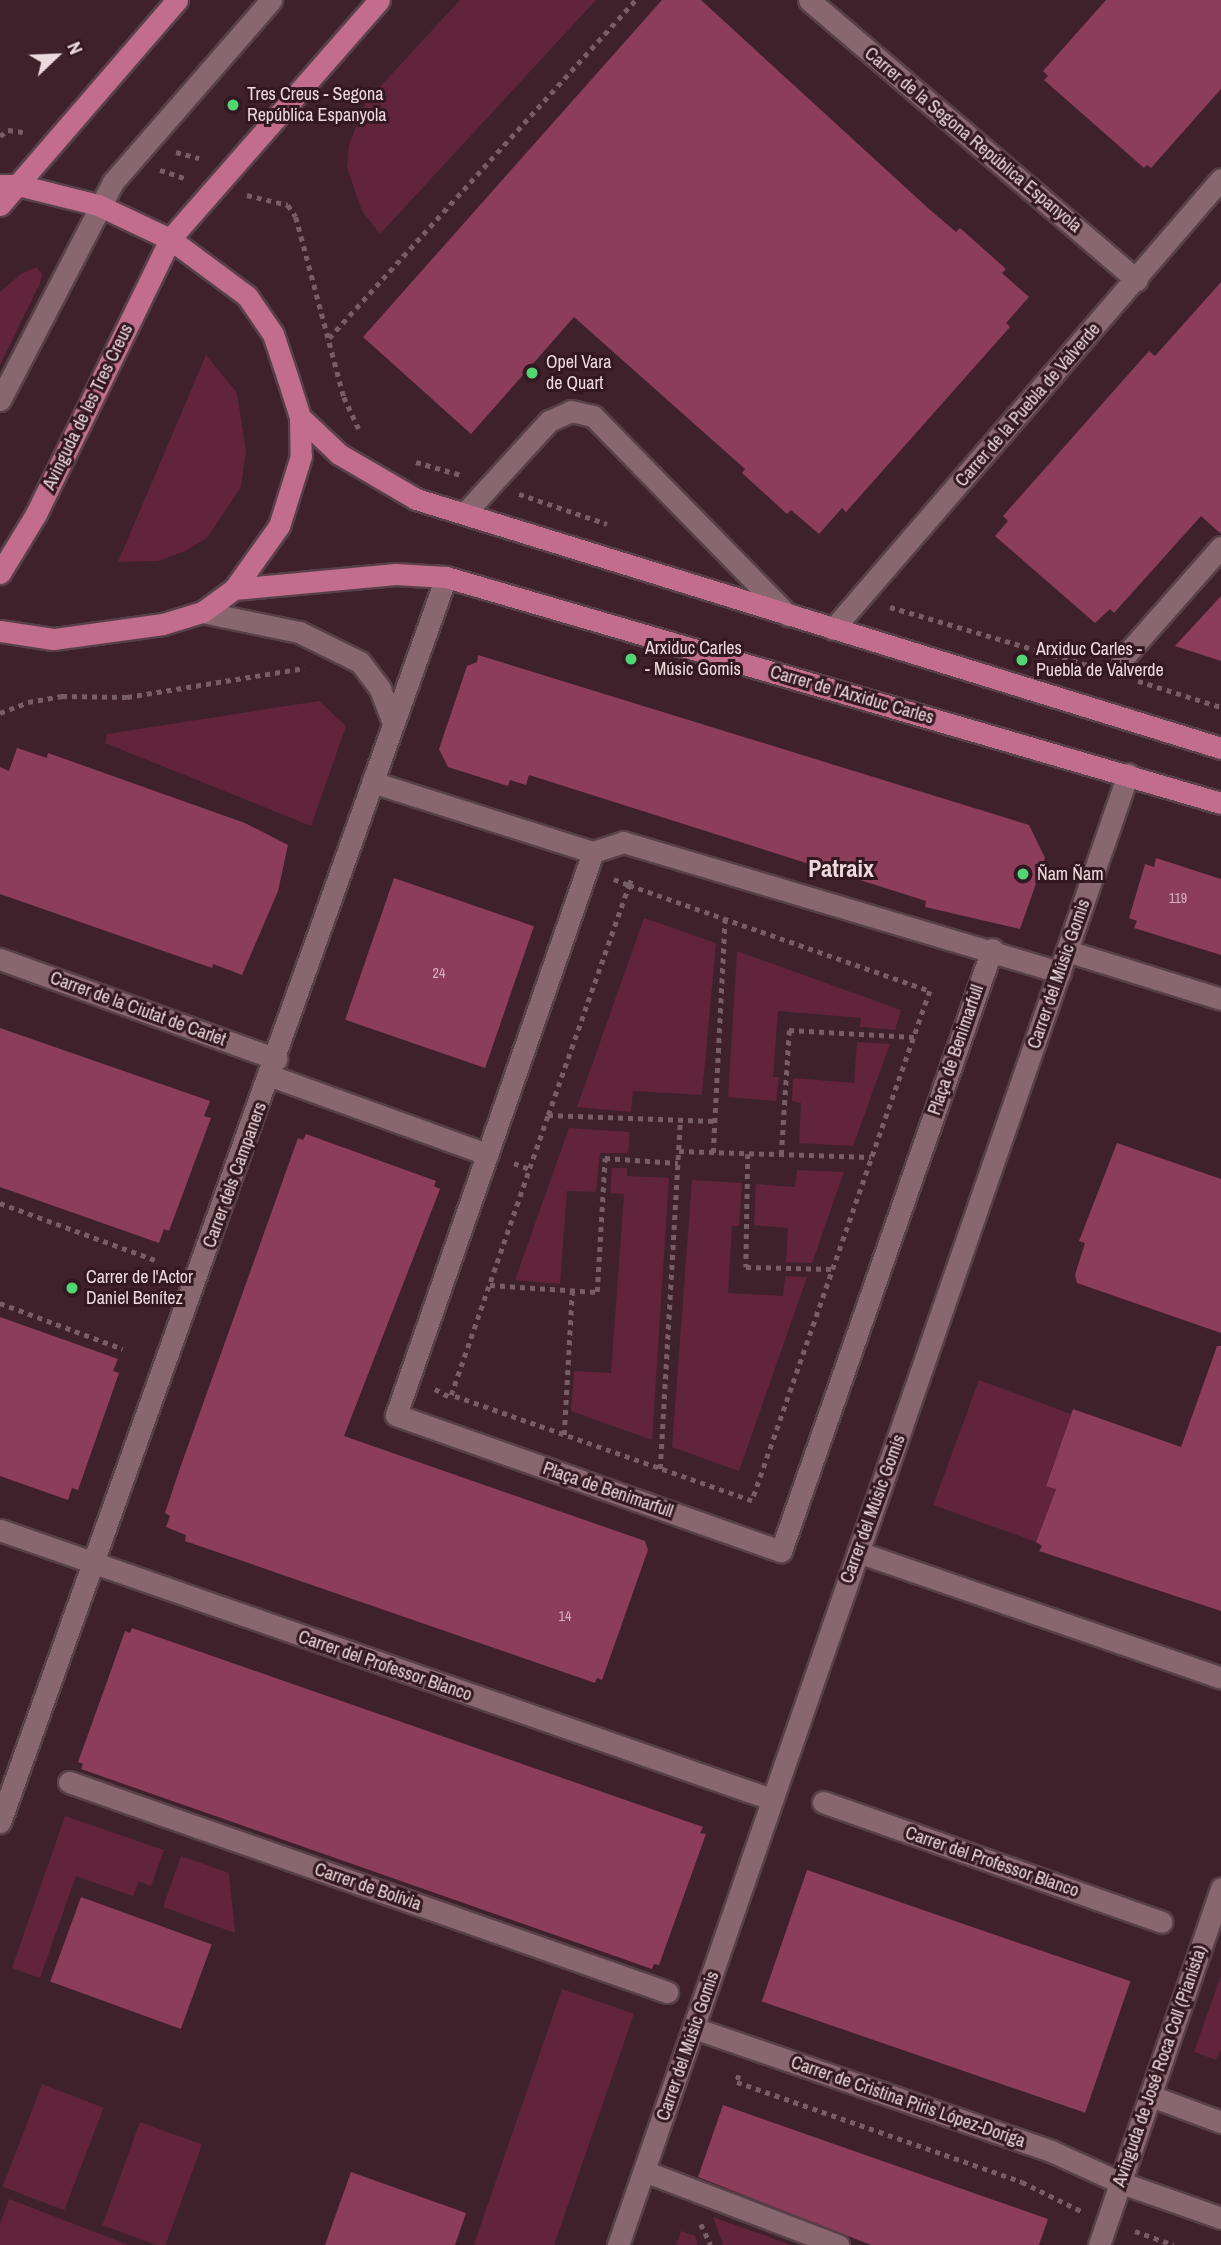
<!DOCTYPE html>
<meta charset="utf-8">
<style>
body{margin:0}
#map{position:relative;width:1221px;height:2245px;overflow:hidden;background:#3e212b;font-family:"Archivo Narrow",sans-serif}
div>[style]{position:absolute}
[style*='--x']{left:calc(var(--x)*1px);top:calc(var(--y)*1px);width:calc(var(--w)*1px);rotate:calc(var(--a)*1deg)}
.green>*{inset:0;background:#61243b;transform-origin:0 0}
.building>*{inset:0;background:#8c3d5a;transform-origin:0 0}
.path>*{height:4.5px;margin-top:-2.25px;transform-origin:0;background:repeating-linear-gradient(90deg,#775d65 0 5px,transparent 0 10px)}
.roads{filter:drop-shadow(2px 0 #584049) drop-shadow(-2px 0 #584049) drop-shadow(0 2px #584049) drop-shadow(0 -2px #584049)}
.minor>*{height:21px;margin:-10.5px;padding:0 10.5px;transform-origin:10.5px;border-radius:10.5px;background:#896771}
.major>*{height:21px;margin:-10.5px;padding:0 10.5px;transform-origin:10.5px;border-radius:10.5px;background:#c16d8b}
.dots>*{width:19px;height:19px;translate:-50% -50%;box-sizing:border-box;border:4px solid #341821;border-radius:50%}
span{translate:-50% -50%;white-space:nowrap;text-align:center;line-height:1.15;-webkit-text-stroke:6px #341821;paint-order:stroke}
.number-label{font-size:14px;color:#d5b2bd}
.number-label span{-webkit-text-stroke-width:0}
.poi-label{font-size:18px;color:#edd9de}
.left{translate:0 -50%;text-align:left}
.street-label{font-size:18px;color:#edd9de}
.district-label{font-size:24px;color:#edd9de;font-weight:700}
.north{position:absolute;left:21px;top:21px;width:70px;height:70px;-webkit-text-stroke:5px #341821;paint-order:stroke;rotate:67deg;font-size:19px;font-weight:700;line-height:28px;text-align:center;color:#edd9de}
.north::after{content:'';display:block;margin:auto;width:24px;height:32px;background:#edd9de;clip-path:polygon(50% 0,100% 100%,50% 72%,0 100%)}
</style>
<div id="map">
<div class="green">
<i style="clip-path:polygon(460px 0,596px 0,380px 234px,362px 211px,347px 168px,349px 145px,366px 102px)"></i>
<i style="clip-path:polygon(37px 267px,42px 274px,40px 283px,0 365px,0 292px,21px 274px)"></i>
<i style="clip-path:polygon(206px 355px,237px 393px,246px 451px,241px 487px,207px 538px,185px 551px,158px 561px,118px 562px)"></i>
<i style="clip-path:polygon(319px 701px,346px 726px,311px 826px,105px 743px,107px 734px)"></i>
<i style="clip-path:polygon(644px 918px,716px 943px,702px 1095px,633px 1091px,631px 1112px,577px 1107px)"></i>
<i style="clip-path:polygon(737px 951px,901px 1010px,895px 1030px,860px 1027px,861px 1018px,778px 1011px,773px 1077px,779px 1077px,776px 1101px,728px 1097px)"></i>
<i style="clip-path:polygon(857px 1042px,890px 1044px,853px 1146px,799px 1143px,801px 1103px,792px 1101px,793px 1078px,854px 1083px)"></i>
<i style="clip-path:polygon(569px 1128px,630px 1132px,628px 1153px,600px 1153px,596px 1192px,567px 1191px,560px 1284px,515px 1280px)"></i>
<i style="clip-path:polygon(612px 1168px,627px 1168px,627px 1176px,669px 1178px,652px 1440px,571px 1411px,574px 1371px,611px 1373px,624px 1194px,610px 1193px)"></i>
<i style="clip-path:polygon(797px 1170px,844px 1172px,812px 1263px,786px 1262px,788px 1228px,754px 1225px,756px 1184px,795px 1187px)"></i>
<i style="clip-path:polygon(692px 1180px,742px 1183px,739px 1226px,732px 1226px,728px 1293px,783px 1296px,785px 1276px,807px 1277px,739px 1471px,672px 1447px)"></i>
<i style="clip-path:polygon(979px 1380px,1071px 1414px,1046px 1485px,1056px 1489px,1036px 1542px,933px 1505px)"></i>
<i style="clip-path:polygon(65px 1816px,164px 1850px,151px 1886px,139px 1881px,133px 1896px,76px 1876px,40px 1978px,12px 1968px)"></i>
<i style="clip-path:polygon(181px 1856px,229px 1873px,235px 1933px,163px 1907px)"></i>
<i style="clip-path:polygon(1221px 1975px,1221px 2050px,1216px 2060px,1194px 2052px)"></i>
<i style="left:562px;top:1989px;width:76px;height:271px;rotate:19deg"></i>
<i style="left:42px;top:2084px;width:66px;height:110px;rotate:21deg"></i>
<i style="left:140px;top:2122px;width:66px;height:110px;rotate:20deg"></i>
<i style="clip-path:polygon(9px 2199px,129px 2245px,0 2245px,0 2224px)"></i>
<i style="clip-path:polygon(713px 2217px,791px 2245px,723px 2245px)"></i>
<i style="clip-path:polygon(681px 2231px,695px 2236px,698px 2245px,676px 2245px)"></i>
</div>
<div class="building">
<i style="clip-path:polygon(662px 0,701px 0,929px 209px,956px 232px,960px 228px,1006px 269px,1002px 273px,1029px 297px,1006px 323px,1010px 327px,846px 512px,842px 508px,819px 534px,791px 510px,787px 514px,742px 473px,745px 469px,574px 317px,471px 434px,363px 337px)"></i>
<i style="clip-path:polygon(1106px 0,1221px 0,1221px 89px,1151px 168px,1147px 165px,1144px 168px,1044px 80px,1048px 76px,1043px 71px)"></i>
<i style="clip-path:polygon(1221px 282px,1221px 534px,1201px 516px,1114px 613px,1110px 609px,1095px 623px,995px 536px,1008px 521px,1003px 516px,1149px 351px,1155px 356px)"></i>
<i style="clip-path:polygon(1221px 596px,1221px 661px,1175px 646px)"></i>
<i style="clip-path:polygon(478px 655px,1029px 825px,1045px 858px,1020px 929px,925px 907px,926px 901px,529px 775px,526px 785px,510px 780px,508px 786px,448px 767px,439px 749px,467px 666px,477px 662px)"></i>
<i style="clip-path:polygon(17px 748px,47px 758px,48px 753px,245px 823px,288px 845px,278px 891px,242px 975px,213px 964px,212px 968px,0 894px,0 767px,9px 771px)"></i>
<i style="clip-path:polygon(1156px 858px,1221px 879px,1221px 955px,1134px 928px,1137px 921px,1129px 918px,1145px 864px,1154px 867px)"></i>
<i style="left:394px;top:878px;width:148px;height:150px;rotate:19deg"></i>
<i style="clip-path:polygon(0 1028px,210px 1101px,204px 1116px,211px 1118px,169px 1231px,164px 1229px,159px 1243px,0 1187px)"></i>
<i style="clip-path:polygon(306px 1134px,436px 1181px,434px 1186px,440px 1189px,344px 1436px,645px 1541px,648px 1550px,602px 1680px,597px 1678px,595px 1683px,185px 1541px,186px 1535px,166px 1527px,170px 1516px,165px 1513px,179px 1471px,298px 1138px,303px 1140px)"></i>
<i style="clip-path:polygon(1117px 1143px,1221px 1179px,1221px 1333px,1077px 1283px,1075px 1275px,1085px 1243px,1079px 1241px)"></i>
<i style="clip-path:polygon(0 1317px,118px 1359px,113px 1371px,119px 1373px,78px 1490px,72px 1488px,68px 1500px,0 1476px)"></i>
<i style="clip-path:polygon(1217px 1346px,1221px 1346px,1221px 1611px,1039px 1551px,1042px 1546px,1036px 1542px,1056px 1489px,1046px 1486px,1073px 1409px,1181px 1447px)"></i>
<i style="clip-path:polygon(132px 1628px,703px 1827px,700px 1833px,706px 1834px,659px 1965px,654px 1964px,652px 1969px,81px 1769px,83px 1764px,78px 1762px,104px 1690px,125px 1631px,130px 1633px)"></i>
<i style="left:807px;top:1870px;width:342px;height:139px;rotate:19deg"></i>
<i style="left:81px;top:1897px;width:139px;height:90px;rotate:20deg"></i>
<i style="clip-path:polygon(723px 2105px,1048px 2219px,1039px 2245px,871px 2245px,698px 2177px)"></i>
<i style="clip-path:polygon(351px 2172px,466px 2213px,455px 2245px,325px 2245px)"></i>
</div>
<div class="path">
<i style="--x:0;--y:136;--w:10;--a:-37"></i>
<i style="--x:8;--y:130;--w:15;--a:8"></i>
<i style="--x:176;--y:152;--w:24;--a:15"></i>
<i style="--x:160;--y:170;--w:26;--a:18"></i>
<i style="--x:247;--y:195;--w:42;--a:13.7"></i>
<i style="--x:288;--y:205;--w:14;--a:56"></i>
<i style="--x:296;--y:217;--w:186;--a:75.1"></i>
<i style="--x:344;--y:397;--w:35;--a:65"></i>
<i style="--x:329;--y:338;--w:456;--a:-47.8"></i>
<i style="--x:416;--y:462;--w:47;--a:16.1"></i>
<i style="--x:519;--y:494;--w:93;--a:18.8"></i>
<i style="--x:890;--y:607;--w:216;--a:16.4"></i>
<i style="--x:1138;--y:681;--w:87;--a:17.4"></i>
<i style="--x:0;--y:713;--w:30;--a:-21"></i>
<i style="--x:28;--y:702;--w:35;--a:-10"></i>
<i style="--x:62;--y:696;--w:65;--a:0.9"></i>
<i style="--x:127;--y:697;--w:180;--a:-9.3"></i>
<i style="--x:614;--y:879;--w:16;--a:22"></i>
<i style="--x:629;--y:885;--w:319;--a:19.4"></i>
<i style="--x:930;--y:991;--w:540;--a:109.24"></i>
<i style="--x:752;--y:1501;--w:319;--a:-160.6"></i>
<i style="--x:451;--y:1395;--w:296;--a:-70.9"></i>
<i style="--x:548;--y:1115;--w:244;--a:-70.6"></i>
<i style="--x:629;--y:885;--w:9;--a:-72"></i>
<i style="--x:548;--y:1115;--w:166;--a:2.1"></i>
<i style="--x:679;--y:1151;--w:192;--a:1.8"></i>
<i style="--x:713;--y:1153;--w:235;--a:-87.1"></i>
<i style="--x:748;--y:1154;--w:113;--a:91"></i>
<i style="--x:746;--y:1267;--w:86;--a:1.3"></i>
<i style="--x:781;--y:1155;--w:125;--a:-86.3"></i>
<i style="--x:789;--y:1030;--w:125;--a:3.2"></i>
<i style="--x:514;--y:1163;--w:17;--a:21"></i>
<i style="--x:0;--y:1203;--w:165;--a:20.2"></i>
<i style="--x:490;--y:1285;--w:107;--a:3.7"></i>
<i style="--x:597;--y:1292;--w:134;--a:-86.6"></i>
<i style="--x:605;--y:1158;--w:73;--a:3.9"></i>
<i style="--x:0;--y:1303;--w:131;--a:20.5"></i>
<i style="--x:435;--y:1389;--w:17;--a:28"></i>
<i style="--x:564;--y:1435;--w:145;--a:-86.8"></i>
<i style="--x:660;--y:1469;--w:350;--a:-86.7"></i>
<i style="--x:739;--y:2075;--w:7;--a:106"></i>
<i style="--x:737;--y:2082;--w:302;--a:19.3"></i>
<i style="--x:1022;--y:2182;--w:66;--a:26.2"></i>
<i style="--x:701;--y:2224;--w:23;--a:65"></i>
<i style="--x:1135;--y:2231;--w:41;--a:19.7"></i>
</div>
<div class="roads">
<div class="minor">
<i style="--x:809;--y:0;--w:431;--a:40.5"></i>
<i style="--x:0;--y:400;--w:246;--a:-62.6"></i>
<i style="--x:113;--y:182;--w:241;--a:-49"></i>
<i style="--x:465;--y:513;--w:125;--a:-47.6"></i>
<i style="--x:549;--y:421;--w:24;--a:-24"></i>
<i style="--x:571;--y:411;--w:23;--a:13"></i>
<i style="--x:593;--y:416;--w:279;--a:45.6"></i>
<i style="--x:202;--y:612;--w:99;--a:11.7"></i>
<i style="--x:299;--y:632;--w:68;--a:26.2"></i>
<i style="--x:360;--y:662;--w:34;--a:53"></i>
<i style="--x:380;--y:689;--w:36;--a:69"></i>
<i style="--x:833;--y:629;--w:594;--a:-49.23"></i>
<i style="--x:1123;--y:658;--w:148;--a:-48.6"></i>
<i style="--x:372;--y:782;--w:232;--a:17.6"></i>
<i style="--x:593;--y:852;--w:32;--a:-18"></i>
<i style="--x:623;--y:842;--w:456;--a:16.6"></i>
<i style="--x:593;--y:852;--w:596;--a:109.29"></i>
<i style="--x:396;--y:1415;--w:408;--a:19.5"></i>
<i style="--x:781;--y:1551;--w:638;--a:-70.68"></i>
<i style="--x:1067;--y:951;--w:161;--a:17.3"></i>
<i style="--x:0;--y:959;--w:294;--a:19.9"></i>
<i style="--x:271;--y:1076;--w:230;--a:19.9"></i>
<i style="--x:0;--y:1530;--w:817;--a:19.23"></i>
<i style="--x:858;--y:1552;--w:384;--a:19.1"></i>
<i style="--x:69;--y:1782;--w:634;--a:19.35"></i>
<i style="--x:823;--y:1802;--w:359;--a:19.5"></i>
<i style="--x:0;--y:1822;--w:1322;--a:-70.29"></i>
<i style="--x:694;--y:2028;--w:378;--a:19"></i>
<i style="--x:1051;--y:2151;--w:75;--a:24.5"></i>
<i style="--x:1119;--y:2182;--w:108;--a:19.4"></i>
<i style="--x:1151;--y:2096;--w:75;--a:20.4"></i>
<i style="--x:644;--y:2171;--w:208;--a:20.9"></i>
<i style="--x:618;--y:2245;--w:1557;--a:-70.88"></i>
<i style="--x:1099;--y:2245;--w:377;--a:-71.1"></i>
</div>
<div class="major">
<i style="--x:0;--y:185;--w:18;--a:0"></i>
<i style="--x:18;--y:185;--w:82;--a:14"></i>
<i style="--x:98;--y:205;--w:80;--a:25.3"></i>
<i style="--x:170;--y:239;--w:96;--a:36.5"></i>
<i style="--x:247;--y:296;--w:46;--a:55.6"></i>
<i style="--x:273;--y:334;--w:44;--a:71.6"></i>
<i style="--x:287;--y:376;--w:43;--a:72.4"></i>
<i style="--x:300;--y:417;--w:39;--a:89"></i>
<i style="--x:301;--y:456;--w:73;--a:107.4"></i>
<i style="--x:279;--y:526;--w:77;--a:125.5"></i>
<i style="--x:234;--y:589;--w:39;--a:144"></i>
<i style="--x:202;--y:612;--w:41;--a:162.9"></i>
<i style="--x:163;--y:624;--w:111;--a:172.2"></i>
<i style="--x:53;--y:639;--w:54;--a:-171.4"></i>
<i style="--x:0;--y:205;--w:271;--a:-49.2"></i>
<i style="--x:300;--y:417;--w:54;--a:43.5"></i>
<i style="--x:339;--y:454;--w:89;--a:30.3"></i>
<i style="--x:416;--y:499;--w:843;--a:17.19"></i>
<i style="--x:0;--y:573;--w:69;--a:-58.6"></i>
<i style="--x:36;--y:514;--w:306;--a:-64"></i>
<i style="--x:170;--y:239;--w:317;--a:-48.8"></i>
<i style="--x:234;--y:589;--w:162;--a:-5.3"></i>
<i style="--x:395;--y:574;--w:51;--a:3.4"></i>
<i style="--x:446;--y:577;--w:807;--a:16.26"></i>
</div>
</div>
<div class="dots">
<i style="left:233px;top:105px;background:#51d674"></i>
<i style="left:532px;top:373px;background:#51d674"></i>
<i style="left:631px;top:659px;background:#51d674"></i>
<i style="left:1022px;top:660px;background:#51d674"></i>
<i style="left:1023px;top:874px;background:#51d674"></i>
<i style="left:72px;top:1288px;background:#51d674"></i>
</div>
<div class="number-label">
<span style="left:1178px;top:898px">119</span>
<span style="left:439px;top:973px">24</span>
<span style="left:565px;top:1616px">14</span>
</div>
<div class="poi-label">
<span class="left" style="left:247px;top:105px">Tres Creus - Segona<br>República Espanyola</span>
<span class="left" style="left:546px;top:373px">Opel Vara<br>de Quart</span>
<span class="left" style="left:645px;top:659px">Arxiduc Carles<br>- Músic Gomis</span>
<span class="left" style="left:1036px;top:660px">Arxiduc Carles -<br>Puebla de Valverde</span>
<span class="left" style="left:1037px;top:874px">Ñam Ñam</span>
<span class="left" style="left:86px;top:1288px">Carrer de l'Actor<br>Daniel Benítez</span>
</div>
<div class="street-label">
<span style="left:973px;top:140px;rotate:40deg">Carrer de la Segona República Espanyola</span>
<span style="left:1028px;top:405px;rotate:-49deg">Carrer de la Puebla de Valverde</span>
<span style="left:88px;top:407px;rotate:-64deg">Avinguda de les Tres Creus</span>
<span style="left:852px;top:695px;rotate:16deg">Carrer de l'Arxiduc Carles</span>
<span style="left:1059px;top:974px;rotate:-71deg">Carrer del Músic Gomis</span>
<span style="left:138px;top:1009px;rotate:20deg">Carrer de la Ciutat de Carlet</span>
<span style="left:956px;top:1050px;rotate:-71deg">Plaça de Benimarfull</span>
<span style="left:235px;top:1175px;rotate:-70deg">Carrer dels Campaners</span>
<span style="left:608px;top:1490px;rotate:19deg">Plaça de Benimarfull</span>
<span style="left:873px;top:1509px;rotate:-70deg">Carrer del Músic Gomis</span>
<span style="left:385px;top:1666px;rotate:19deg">Carrer del Professor Blanco</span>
<span style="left:992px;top:1862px;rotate:19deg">Carrer del Professor Blanco</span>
<span style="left:368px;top:1887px;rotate:19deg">Carrer de Bolívia</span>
<span style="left:688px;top:2046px;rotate:-71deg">Carrer del Músic Gomis</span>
<span style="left:1160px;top:2066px;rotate:-71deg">Avinguda de José Roca Coll (Pianista)</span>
<span style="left:908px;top:2102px;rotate:19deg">Carrer de Cristina Piris López-Doriga</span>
</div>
<div class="district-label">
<span style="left:841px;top:869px">Patraix</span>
</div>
<div class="north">N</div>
</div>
